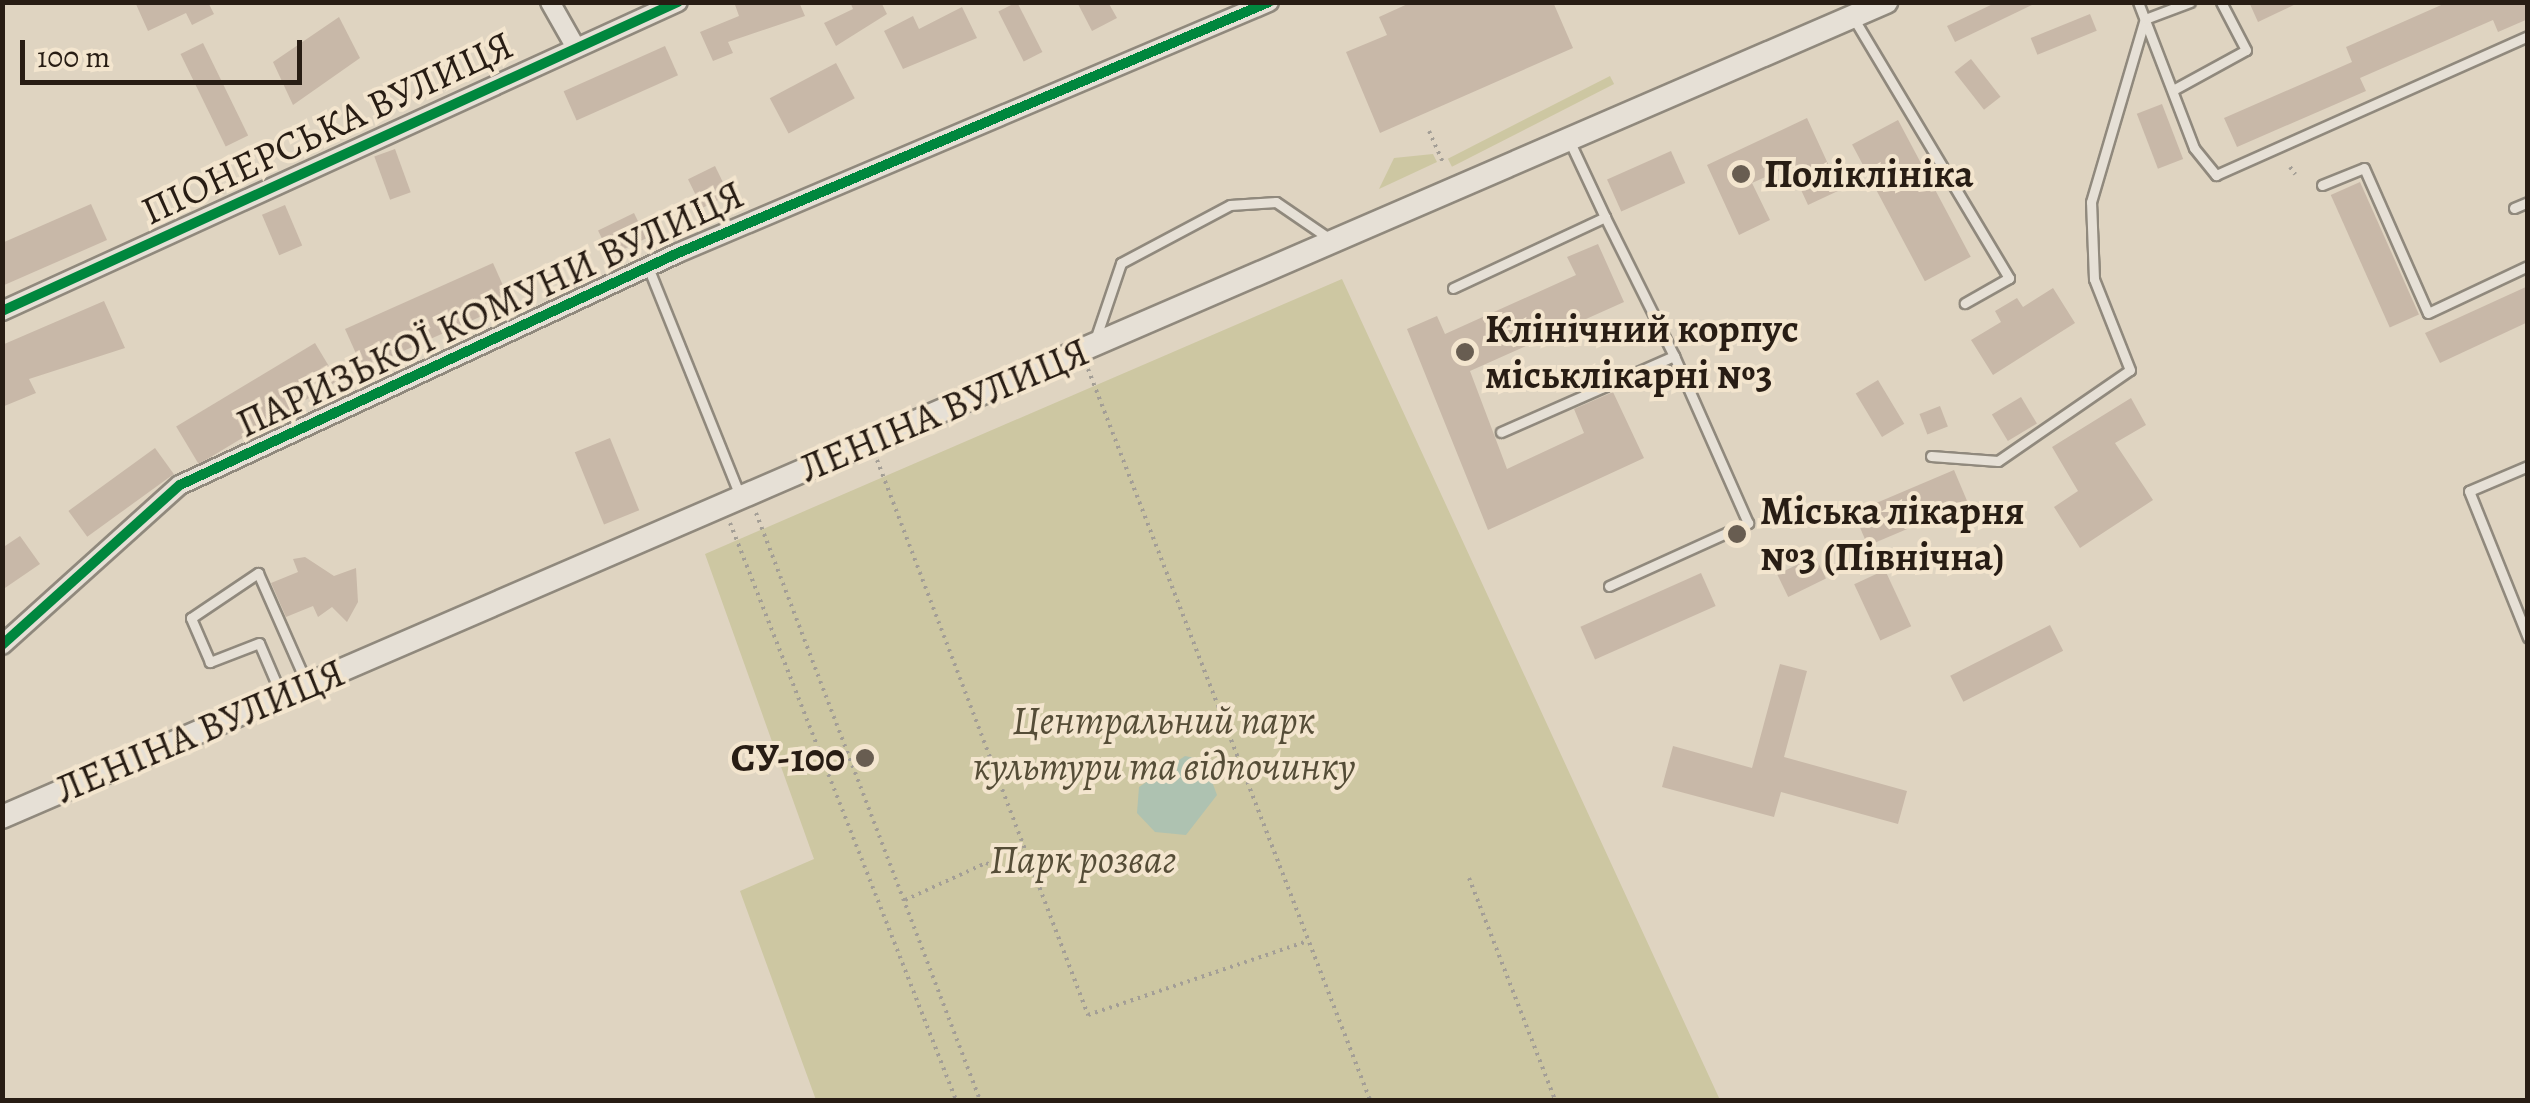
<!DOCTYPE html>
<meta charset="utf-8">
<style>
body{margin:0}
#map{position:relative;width:2530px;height:1103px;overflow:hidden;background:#dfd4c1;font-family:Alegreya,serif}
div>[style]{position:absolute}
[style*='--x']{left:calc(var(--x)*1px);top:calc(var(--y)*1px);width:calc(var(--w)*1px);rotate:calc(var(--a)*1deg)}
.green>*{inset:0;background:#cdc7a2;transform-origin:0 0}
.water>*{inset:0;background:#aec2b1}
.building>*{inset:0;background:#c8b8a8;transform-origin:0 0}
.path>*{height:4px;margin-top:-2px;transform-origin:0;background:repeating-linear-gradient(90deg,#a39e96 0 2.5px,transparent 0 7.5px)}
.roads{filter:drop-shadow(2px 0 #90897d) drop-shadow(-2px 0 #90897d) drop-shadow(0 2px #90897d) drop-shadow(0 -2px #90897d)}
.lane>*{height:9px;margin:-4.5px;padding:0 4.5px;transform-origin:4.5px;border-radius:4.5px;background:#e6e0d6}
.street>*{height:18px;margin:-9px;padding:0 9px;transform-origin:9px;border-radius:9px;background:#e6e0d6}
.secondary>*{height:22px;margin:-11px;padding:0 11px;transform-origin:11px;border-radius:11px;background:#e6e0d6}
.cycleway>*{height:10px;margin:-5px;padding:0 5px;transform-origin:5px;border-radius:5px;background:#00873e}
.dots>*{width:28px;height:28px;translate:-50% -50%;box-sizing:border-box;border:5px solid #f3e5ce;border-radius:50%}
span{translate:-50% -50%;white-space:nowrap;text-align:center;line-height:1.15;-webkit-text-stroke:8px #f3e5ce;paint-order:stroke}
.street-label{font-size:40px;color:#281d14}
.poi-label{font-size:40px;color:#281d14;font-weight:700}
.left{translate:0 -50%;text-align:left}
.right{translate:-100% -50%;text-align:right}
.park-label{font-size:40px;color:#554d37;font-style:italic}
.frame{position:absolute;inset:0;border:5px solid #281d14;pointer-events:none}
.scale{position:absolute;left:20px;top:40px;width:282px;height:45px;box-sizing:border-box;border:5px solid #281d14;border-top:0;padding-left:12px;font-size:30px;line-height:35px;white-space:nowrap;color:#281d14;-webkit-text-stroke:8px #f3e5ce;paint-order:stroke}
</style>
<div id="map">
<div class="green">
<i style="left:1610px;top:76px;width:9px;height:182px;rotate:63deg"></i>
<i style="clip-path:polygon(1433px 154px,1437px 162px,1379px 189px,1394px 158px)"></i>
<i style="clip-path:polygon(1342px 279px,1720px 1100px,816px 1100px,740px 891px,814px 859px,705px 554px)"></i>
</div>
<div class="water">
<i style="clip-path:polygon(1185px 756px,1204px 760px,1217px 795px,1186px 835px,1155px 832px,1137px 813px,1139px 787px)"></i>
</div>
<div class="building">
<i style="clip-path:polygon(135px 2px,208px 2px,214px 14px,192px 25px,186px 13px,148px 31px)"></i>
<i style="clip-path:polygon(734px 2px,799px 2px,805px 16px,728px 42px,733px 53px,713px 61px,700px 32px,739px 16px)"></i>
<i style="clip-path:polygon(850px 2px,881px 2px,887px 14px,836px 46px,824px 23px,853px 9px)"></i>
<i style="left:1017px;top:2px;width:56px;height:21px;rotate:63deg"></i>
<i style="clip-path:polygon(1077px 2px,1108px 2px,1117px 18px,1092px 31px)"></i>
<i style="clip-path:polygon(1412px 2px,1553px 2px,1573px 48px,1380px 133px,1346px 52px,1387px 35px,1379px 17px)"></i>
<i style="clip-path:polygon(1997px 2px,2038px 2px,1955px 42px,1947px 26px)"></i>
<i style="clip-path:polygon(2249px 2px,2300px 2px,2258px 22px)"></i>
<i style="clip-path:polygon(2448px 2px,2528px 2px,2528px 19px,2498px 32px,2493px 20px,2360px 78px,2366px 91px,2237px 147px,2224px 118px,2352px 62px,2346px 47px)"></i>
<i style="clip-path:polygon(962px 7px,977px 38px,903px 69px,884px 31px,913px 16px,919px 29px)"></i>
<i style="left:2090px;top:14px;width:18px;height:64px;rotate:68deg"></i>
<i style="clip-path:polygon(339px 17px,360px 58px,293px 105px,273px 62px)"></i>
<i style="left:203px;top:43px;width:103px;height:25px;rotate:64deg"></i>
<i style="left:665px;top:46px;width:32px;height:111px;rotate:66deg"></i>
<i style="left:1971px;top:59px;width:48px;height:21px;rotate:52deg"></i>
<i style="left:836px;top:63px;width:40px;height:75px;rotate:62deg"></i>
<i style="left:2162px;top:104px;width:59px;height:27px;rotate:69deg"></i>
<i style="clip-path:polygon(1807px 118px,1840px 190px,1808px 205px,1790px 166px,1752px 183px,1770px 220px,1739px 235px,1707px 165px)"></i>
<i style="left:1898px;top:120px;width:155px;height:52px;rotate:62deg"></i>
<i style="left:395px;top:149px;width:46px;height:22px;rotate:70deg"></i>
<i style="left:1671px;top:151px;width:35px;height:70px;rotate:66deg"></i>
<i style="left:715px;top:166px;width:32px;height:30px;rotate:64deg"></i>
<i style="left:2360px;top:182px;width:145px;height:32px;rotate:66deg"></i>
<i style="clip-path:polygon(91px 204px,107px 240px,2px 286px,2px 243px)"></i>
<i style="left:285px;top:205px;width:44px;height:25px;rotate:67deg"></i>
<i style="left:634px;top:213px;width:28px;height:40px;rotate:64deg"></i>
<i style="clip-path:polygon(1598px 244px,1624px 302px,1470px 371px,1507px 469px,1584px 433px,1574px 409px,1613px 392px,1644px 458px,1488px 530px,1407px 329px,1437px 316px,1445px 334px,1576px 275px,1567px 257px)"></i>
<i style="left:493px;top:263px;width:44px;height:162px;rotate:66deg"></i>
<i style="clip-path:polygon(2528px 286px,2528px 322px,2440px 363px,2425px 333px)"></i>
<i style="clip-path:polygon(2053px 288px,2075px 323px,1993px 375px,1971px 340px,2001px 322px,1995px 311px,2017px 298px,2023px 307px)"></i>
<i style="clip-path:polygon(104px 301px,125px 348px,29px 379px,36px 393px,2px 407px,2px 345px)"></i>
<i style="left:315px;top:343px;width:44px;height:162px;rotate:59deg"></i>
<i style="left:1878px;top:380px;width:51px;height:26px;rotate:59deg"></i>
<i style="left:2021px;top:397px;width:31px;height:34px;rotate:59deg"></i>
<i style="clip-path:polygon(2131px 398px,2146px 425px,2115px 443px,2153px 500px,2080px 548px,2054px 507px,2078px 491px,2052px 447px)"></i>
<i style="left:1940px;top:406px;width:22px;height:22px;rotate:69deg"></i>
<i style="left:610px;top:438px;width:78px;height:38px;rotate:68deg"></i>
<i style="left:155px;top:448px;width:32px;height:107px;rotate:54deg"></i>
<i style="left:1954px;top:470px;width:36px;height:109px;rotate:67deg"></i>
<i style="clip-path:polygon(20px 536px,40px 564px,2px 590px,2px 548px)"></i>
<i style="left:1815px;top:556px;width:25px;height:42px;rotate:64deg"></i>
<i style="clip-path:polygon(305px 557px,334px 576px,356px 568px,358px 602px,347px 622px,332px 607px,318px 617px,313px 606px,286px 617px,271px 583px,298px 572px,293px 559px)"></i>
<i style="left:1885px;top:570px;width:62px;height:34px;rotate:65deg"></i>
<i style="left:1701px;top:573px;width:36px;height:132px;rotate:66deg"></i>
<i style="left:2050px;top:625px;width:29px;height:112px;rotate:63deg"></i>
<i style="clip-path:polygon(1780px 664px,1807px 671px,1784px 757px,1907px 791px,1898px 824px,1781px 792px,1774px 817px,1662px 787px,1673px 746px,1752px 768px)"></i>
</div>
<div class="path">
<i style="--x:1429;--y:131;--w:34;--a:66"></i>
<i style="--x:2290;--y:167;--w:9;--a:54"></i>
<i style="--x:1088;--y:369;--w:784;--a:68.9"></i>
<i style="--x:877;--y:460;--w:594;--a:69.18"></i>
<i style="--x:1088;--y:1015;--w:232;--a:-18.6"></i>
<i style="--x:756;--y:513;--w:628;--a:69.11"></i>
<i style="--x:730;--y:523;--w:620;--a:68.61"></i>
<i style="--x:1469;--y:878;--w:238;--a:68.8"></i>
<i style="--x:905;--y:900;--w:89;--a:-24.6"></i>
<i style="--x:986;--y:863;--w:28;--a:21"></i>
<i style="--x:1012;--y:873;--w:22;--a:-24"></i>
</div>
<div class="roads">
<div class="lane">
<i style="--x:2138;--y:2;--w:156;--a:69"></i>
<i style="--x:2194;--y:148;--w:35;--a:51"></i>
<i style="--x:2216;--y:175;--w:342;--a:-24"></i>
<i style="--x:1854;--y:19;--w:302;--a:59.1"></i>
<i style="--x:2009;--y:278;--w:51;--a:150.4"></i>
<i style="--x:2173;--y:90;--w:83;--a:-28.7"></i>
<i style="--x:2246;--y:50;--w:54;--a:-117.5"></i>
<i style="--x:2322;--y:185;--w:45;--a:-22"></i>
<i style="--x:2364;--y:168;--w:158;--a:66.2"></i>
<i style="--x:2428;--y:313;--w:110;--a:-25.2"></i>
<i style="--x:2514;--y:208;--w:15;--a:-23"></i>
<i style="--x:648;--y:267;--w:247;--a:68.1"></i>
<i style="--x:1453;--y:288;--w:168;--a:-25"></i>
<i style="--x:1605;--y:217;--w:85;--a:-115.1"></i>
<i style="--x:1096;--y:337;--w:78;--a:-71.3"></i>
<i style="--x:1121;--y:263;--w:123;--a:-28"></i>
<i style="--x:1230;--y:205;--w:46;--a:-3.7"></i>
<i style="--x:1276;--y:202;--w:65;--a:34.4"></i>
<i style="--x:1501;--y:432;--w:189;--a:-23.7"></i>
<i style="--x:1674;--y:356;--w:155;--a:-116.4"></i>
<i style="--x:1931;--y:456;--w:67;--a:4.3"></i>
<i style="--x:1998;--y:461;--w:160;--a:-34.6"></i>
<i style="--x:2130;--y:370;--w:98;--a:-111.6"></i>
<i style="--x:2094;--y:279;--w:77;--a:-92.2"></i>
<i style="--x:2091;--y:202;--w:191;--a:-73.6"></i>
<i style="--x:2145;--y:19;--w:48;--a:-20.7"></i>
<i style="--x:2528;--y:466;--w:64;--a:157"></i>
<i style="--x:2469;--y:491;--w:158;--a:68.1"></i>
<i style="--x:1609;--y:586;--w:153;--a:-24.4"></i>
<i style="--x:1748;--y:523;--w:183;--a:-113.9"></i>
<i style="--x:280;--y:692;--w:53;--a:-113.2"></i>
<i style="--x:259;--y:643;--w:53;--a:158.8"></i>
<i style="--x:210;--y:662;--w:48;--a:-113.4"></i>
<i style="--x:191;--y:618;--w:81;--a:-33.9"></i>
<i style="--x:258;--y:573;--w:119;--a:66.2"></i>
</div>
<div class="street">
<i style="--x:550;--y:2;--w:51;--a:60.4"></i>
<i style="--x:2;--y:311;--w:743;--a:-24.57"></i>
<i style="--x:2;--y:645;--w:239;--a:-42"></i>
<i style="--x:180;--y:485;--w:549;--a:-24.98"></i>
<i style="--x:678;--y:253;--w:642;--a:-23.01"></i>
</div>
<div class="secondary">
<i style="--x:2;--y:817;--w:2053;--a:-23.39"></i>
</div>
</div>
<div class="cycleway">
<i style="--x:2;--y:311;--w:743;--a:-24.57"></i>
<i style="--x:2;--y:645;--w:239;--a:-42"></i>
<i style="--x:180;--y:485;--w:549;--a:-24.98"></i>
<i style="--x:678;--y:253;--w:642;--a:-23.01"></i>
</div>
<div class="dots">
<i style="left:1741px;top:174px;background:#685d51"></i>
<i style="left:1465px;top:352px;background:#685d51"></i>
<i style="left:1737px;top:534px;background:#685d51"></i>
<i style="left:865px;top:758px;background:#685d51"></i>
</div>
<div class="street-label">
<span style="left:327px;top:128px;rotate:-25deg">ПІОНЕРСЬКА ВУЛИЦЯ</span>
<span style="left:490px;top:309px;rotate:-25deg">ПАРИЗЬКОЇ КОМУНИ ВУЛИЦЯ</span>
<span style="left:944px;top:410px;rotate:-23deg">ЛЕНІНА ВУЛИЦЯ</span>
<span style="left:200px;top:731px;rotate:-23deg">ЛЕНІНА ВУЛИЦЯ</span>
</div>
<div class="poi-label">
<span class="left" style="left:1764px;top:174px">Поліклініка</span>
<span class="left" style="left:1485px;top:352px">Клінічний корпус<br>міськлікарні №3</span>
<span class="left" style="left:1760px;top:534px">Міська лікарня<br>№3 (Північна)</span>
<span class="right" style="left:845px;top:758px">СУ-100</span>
</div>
<div class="park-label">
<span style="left:1164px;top:744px">Центральний парк<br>культури та відпочинку</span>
<span style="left:1083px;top:860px">Парк розваг</span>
</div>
<div class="frame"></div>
<div class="scale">100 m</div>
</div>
